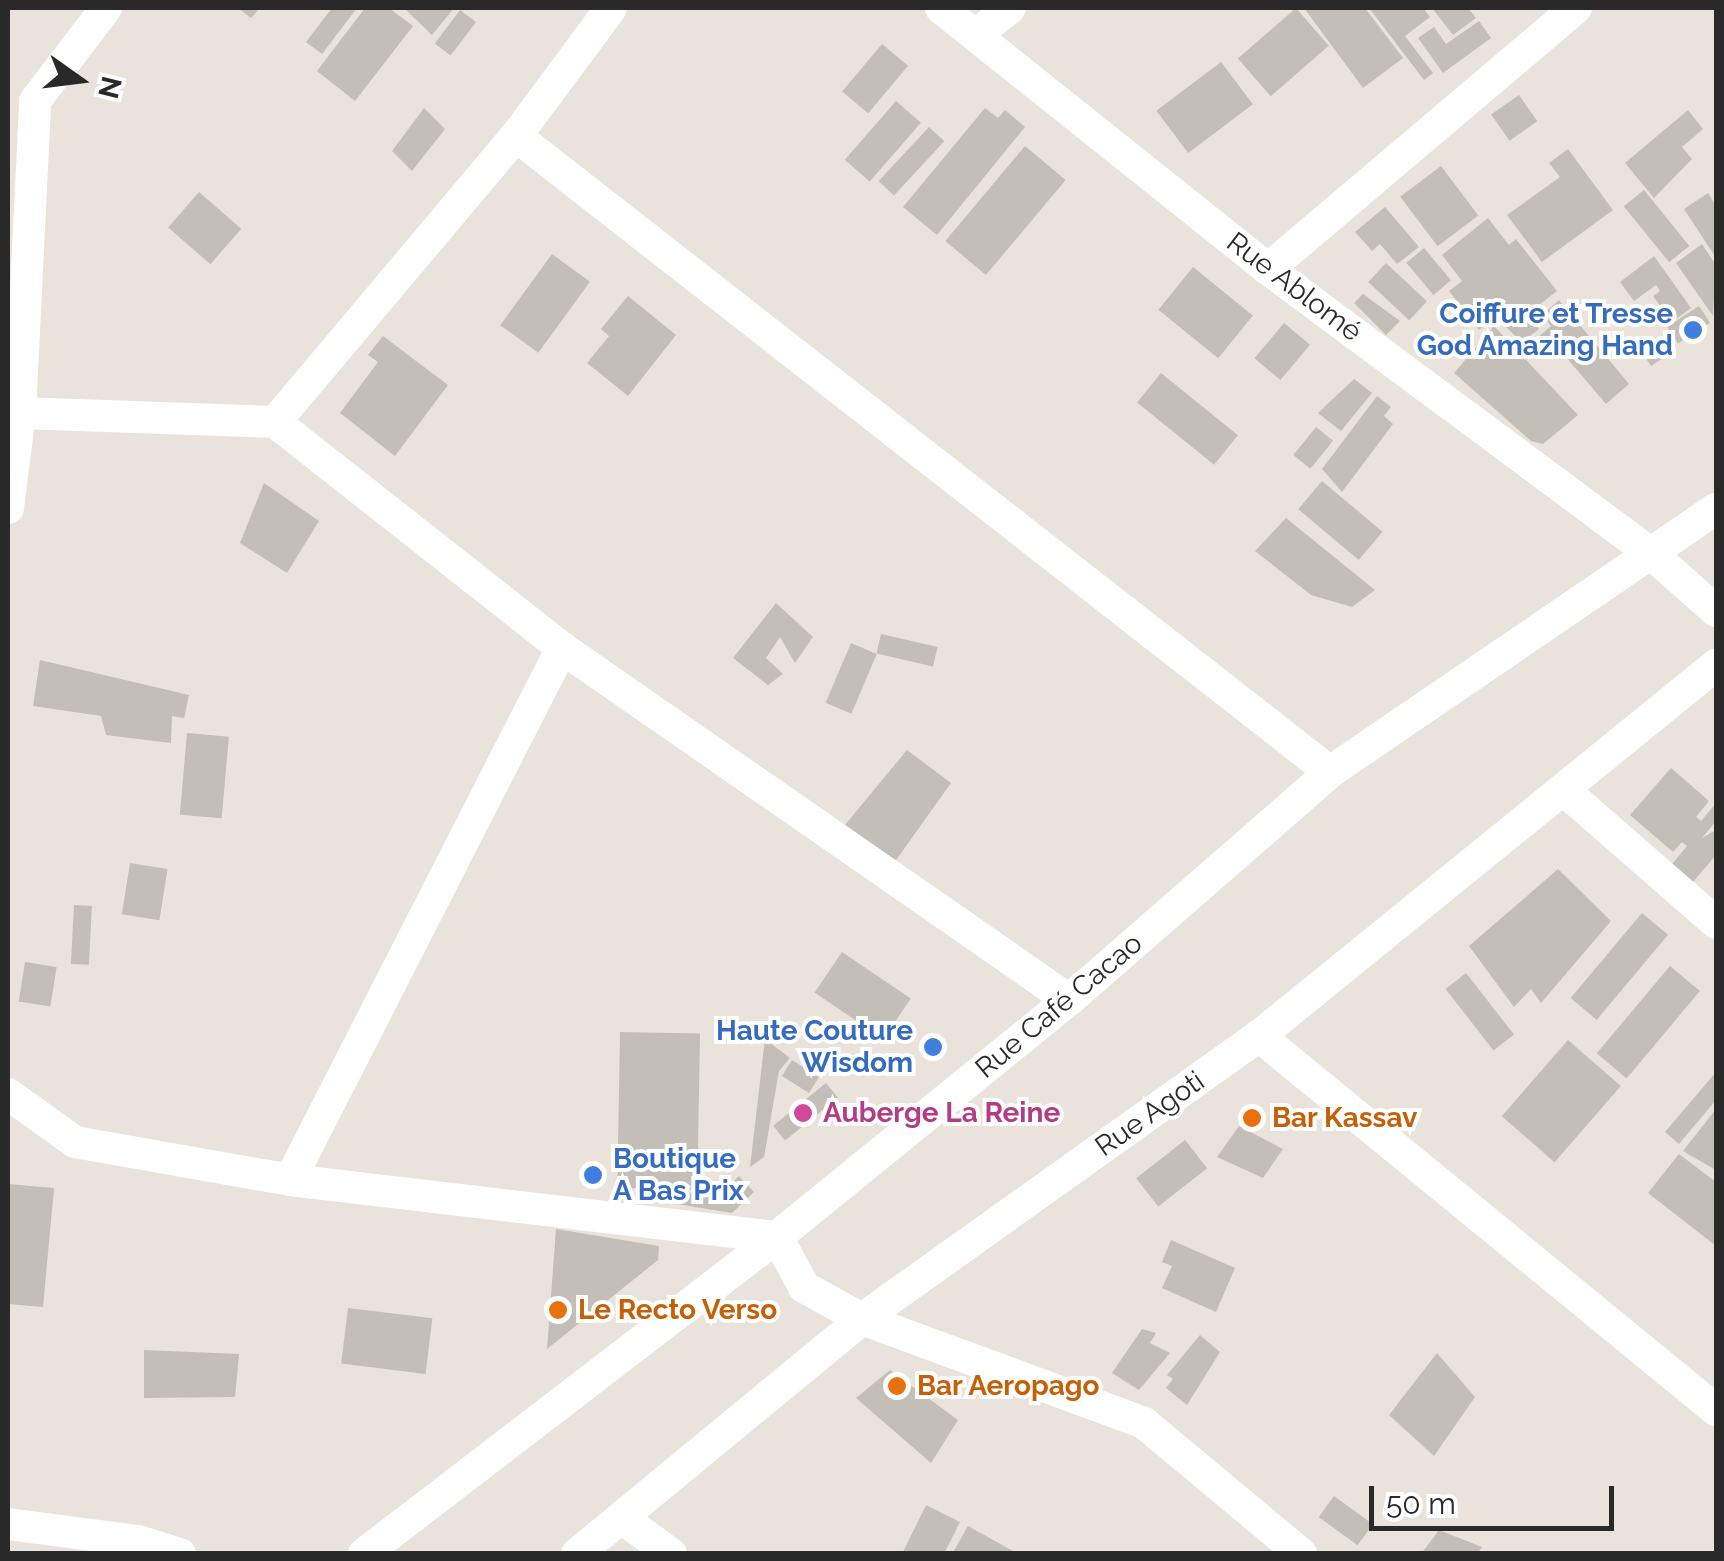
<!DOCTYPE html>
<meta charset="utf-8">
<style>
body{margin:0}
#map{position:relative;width:1724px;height:1561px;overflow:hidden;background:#eae3dc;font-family:Raleway,sans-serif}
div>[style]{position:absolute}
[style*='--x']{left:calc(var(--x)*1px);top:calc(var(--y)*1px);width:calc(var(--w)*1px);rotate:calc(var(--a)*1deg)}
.building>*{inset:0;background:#c3beb7;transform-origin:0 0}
.minor>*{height:32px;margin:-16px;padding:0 16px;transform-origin:16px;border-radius:16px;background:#fff}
.dots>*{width:28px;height:28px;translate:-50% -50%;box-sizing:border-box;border:5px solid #fff;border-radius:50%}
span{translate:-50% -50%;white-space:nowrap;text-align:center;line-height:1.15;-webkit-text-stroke:8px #fff;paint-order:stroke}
.street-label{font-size:28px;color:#292929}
.shop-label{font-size:28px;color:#366cbe;font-weight:700}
.right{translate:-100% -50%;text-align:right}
.left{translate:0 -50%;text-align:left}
.hotel-label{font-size:28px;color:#b23c85;font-weight:700}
.food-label{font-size:28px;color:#c56008;font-weight:700}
.frame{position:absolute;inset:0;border:10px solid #292929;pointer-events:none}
.north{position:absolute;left:30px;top:30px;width:100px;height:100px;-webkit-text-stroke:8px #fff;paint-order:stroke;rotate:104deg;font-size:28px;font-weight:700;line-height:40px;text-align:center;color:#292929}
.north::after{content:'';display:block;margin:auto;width:35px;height:45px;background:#292929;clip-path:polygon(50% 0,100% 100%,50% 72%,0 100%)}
.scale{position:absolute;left:1369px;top:1486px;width:245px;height:45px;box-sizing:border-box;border:5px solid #292929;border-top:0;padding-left:12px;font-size:30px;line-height:35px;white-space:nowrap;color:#292929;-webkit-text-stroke:8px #fff;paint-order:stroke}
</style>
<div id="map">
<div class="building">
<i style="clip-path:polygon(238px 8px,260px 8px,251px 18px)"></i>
<i style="clip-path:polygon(332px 8px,357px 8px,322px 54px,306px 42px)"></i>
<i style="clip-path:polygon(365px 8px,389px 8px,413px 26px,355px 101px,317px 71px)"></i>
<i style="clip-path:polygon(404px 8px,454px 8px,432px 35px)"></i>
<i style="left:1296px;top:8px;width:50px;height:77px;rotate:49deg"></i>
<i style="clip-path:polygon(1304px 8px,1365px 8px,1403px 58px,1363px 88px)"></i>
<i style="clip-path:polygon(1369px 8px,1423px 8px,1430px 17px,1405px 36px,1433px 73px,1424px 80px)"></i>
<i style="clip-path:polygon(1432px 8px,1468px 8px,1476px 18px,1453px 35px)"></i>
<i style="left:460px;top:10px;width:20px;height:42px;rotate:37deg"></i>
<i style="clip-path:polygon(1479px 21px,1491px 38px,1443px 73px,1418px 38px,1434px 27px,1446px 44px)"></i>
<i style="left:882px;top:44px;width:34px;height:62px;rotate:40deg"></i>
<i style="left:1221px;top:62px;width:53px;height:81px;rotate:53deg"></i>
<i style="left:1519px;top:95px;width:32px;height:34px;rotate:55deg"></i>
<i style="left:896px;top:101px;width:33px;height:78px;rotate:41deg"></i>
<i style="clip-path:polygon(424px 108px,445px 129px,412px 171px,392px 151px)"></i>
<i style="clip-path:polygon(985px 108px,998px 118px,1005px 110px,1025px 127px,937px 235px,903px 207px)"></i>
<i style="clip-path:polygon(1688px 110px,1703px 129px,1682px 147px,1692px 159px,1654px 198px,1625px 163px)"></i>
<i style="left:929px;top:127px;width:21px;height:74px;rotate:43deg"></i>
<i style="left:1025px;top:146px;width:53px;height:124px;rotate:40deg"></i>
<i style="clip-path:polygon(1568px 149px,1613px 210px,1542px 262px,1507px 215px,1560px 177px,1549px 163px)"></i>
<i style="left:1441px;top:166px;width:62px;height:51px;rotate:53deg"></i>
<i style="left:1644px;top:190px;width:72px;height:26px;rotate:51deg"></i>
<i style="left:199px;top:192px;width:56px;height:47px;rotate:41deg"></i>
<i style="clip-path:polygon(1708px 193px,1716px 206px,1716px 258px,1684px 209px)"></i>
<i style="clip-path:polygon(1385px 207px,1419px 247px,1397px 264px,1380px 244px,1372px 251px,1355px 232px)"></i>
<i style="clip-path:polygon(1488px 218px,1509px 245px,1516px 239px,1557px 291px,1527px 314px,1539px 329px,1522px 342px,1495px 317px,1479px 330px,1449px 291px,1462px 281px,1442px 255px)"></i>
<i style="clip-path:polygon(1702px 244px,1716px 265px,1713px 316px,1676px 263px)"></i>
<i style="left:1424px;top:248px;width:42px;height:23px;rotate:50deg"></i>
<i style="left:552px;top:254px;width:47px;height:88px;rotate:36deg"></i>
<i style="clip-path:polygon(1654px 256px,1691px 308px,1672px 322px,1653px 296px,1660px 291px,1656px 285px,1634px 301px,1620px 282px)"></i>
<i style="left:1386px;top:263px;width:56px;height:26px;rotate:43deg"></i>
<i style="left:1193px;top:267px;width:77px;height:55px;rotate:39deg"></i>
<i style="clip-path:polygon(1363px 294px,1400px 321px,1386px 335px,1354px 303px)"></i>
<i style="clip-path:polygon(628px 296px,676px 335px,628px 396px,587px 363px,609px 336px,601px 329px)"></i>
<i style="clip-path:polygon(1559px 300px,1629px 384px,1606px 404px,1565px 356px,1560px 360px,1536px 339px,1551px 326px,1542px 315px)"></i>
<i style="left:1699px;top:306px;width:20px;height:38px;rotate:57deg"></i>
<i style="left:1284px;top:323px;width:34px;height:46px;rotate:40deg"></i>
<i style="clip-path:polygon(1494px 326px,1578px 415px,1543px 444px,1531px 441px,1454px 373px)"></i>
<i style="clip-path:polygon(383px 336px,448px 385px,395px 456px,340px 413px,378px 362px,368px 355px)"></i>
<i style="left:1666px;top:336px;width:17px;height:29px;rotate:57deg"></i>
<i style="left:1161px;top:373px;width:99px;height:38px;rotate:39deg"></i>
<i style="clip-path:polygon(1354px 379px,1372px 393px,1341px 431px,1318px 413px)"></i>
<i style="clip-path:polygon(1377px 396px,1391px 407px,1384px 416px,1393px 424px,1342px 492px,1322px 469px)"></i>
<i style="left:1316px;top:427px;width:22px;height:36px;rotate:39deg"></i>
<i style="left:1322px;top:481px;width:79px;height:37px;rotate:40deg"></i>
<i style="clip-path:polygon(264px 483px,319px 521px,287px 573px,240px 543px)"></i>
<i style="clip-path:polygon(1286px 518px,1375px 590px,1352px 607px,1311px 595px,1255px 551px)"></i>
<i style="clip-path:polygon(776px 603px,813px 637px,795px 663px,780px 637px,766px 658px,783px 674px,768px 685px,733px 658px)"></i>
<i style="left:881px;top:634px;width:58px;height:20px;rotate:13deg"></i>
<i style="left:851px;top:643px;width:28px;height:65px;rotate:23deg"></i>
<i style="clip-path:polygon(40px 660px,189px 695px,184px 718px,172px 716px,171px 743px,106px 735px,101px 716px,33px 706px)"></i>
<i style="left:187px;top:733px;width:42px;height:82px;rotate:5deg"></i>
<i style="clip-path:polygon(907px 750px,951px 783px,884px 877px,835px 837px)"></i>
<i style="clip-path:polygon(1671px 768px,1709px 801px,1696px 817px,1701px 821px,1716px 803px,1716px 821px,1702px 838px,1716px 830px,1716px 855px,1693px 882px,1672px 864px,1687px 846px,1682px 842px,1673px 852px,1630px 815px)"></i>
<i style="left:130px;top:863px;width:38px;height:52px;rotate:9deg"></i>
<i style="clip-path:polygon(1558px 869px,1611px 921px,1541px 1003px,1531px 989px,1514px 1007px,1469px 946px)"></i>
<i style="left:74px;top:905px;width:18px;height:59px;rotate:3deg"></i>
<i style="left:1642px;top:913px;width:34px;height:111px;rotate:40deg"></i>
<i style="left:842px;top:952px;width:83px;height:49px;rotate:34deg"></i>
<i style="left:25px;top:962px;width:32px;height:40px;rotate:9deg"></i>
<i style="left:1670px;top:966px;width:39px;height:114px;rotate:40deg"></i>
<i style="left:1466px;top:973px;width:78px;height:26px;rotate:52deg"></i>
<i style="left:620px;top:1032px;width:80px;height:156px;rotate:1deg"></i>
<i style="clip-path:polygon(765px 1039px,790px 1058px,779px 1071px,764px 1157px,750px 1167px)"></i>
<i style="left:1568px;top:1040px;width:70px;height:101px;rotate:41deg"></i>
<i style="left:792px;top:1060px;width:32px;height:19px;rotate:32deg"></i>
<i style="clip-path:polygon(1716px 1072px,1716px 1100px,1679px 1144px,1665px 1132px)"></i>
<i style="left:826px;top:1083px;width:19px;height:68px;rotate:51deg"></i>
<i style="clip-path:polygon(1716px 1109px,1716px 1166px,1714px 1169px,1683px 1151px)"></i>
<i style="clip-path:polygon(1239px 1126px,1283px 1149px,1263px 1178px,1217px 1157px)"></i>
<i style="left:1185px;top:1140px;width:36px;height:62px;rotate:52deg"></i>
<i style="clip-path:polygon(1679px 1154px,1716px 1182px,1716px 1246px,1648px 1193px)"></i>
<i style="clip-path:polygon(739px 1176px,754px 1192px,732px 1213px,677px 1204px,680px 1191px,717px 1197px)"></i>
<i style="clip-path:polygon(8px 1184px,54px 1188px,43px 1307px,8px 1304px)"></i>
<i style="clip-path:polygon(556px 1229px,659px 1246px,658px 1260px,547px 1349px)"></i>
<i style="clip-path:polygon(1171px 1240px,1235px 1268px,1216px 1312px,1162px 1288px,1172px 1266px,1162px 1262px)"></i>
<i style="left:348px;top:1308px;width:85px;height:56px;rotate:7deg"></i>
<i style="clip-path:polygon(1142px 1329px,1156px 1333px,1150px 1343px,1170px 1353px,1139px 1390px,1112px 1373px)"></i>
<i style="clip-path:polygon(1200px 1335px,1220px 1352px,1187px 1405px,1166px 1388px,1173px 1379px,1167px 1375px)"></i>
<i style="clip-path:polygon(144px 1350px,239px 1354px,235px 1397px,144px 1398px)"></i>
<i style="clip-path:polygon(1437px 1353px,1475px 1397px,1434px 1456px,1389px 1415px)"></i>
<i style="clip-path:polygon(890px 1370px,958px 1420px,931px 1463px,856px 1398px)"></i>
<i style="left:1334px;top:1496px;width:48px;height:26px;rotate:36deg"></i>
<i style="clip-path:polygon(926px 1505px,960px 1522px,944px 1554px,902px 1554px)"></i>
<i style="clip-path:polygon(968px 1526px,1013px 1551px,1012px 1554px,952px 1554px)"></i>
<i style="clip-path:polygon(1439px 1530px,1482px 1547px,1477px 1554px,1421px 1554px)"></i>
</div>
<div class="minor">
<i style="--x:941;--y:8;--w:418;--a:38.6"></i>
<i style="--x:1268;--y:269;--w:481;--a:36.6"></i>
<i style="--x:1654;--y:556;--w:83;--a:41.6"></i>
<i style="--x:976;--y:35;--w:43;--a:-38.5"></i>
<i style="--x:516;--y:136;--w:1033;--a:38"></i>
<i style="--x:1268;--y:269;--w:404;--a:-40.3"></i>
<i style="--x:20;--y:413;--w:255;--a:2"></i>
<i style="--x:275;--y:422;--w:365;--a:38.2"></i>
<i style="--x:562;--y:648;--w:617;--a:34.77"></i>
<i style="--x:275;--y:422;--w:374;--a:-49.9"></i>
<i style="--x:516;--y:136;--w:159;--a:-53.4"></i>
<i style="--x:8;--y:508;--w:96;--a:-82.8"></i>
<i style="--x:20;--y:413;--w:312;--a:-87.2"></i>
<i style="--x:35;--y:101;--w:117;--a:-52.6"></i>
<i style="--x:1566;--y:792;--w:199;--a:41.1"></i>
<i style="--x:1259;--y:1036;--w:591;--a:39.3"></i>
<i style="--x:8;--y:1094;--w:82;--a:35.6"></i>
<i style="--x:75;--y:1142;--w:218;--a:10"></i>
<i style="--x:290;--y:1180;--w:490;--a:6.7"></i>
<i style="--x:290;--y:1180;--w:598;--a:-62.92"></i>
<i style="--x:777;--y:1237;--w:57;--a:61.6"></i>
<i style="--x:804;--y:1287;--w:66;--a:28.9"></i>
<i style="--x:862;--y:1319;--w:301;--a:20.2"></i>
<i style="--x:1144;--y:1423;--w:204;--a:39.8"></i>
<i style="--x:622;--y:1518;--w:61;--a:36.3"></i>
<i style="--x:8;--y:1524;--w:131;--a:7.5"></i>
<i style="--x:138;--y:1541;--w:44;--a:17.2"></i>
<i style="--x:364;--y:1554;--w:521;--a:-37.51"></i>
<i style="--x:777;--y:1237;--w:376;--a:-39.1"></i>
<i style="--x:1069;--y:1000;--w:347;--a:-41.1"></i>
<i style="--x:1330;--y:772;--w:467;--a:-34.3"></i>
<i style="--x:577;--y:1554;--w:369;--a:-39.5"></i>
<i style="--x:862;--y:1319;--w:488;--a:-35.5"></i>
<i style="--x:1259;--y:1036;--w:589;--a:-39.07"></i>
</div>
<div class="dots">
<i style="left:1693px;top:330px;background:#3f7fe0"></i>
<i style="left:933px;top:1047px;background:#3f7fe0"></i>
<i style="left:803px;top:1113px;background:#d1479c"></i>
<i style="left:1252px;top:1118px;background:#e8710a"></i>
<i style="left:593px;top:1175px;background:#3f7fe0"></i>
<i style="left:558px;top:1310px;background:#e8710a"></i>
<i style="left:897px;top:1386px;background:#e8710a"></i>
</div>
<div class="street-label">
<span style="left:1294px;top:287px;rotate:37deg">Rue Ablomé</span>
<span style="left:1059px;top:1006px;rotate:-40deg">Rue Café Cacao</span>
<span style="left:1150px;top:1114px;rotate:-35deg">Rue Agoti</span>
</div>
<div class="shop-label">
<span class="right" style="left:1673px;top:330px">Coiffure et Tresse<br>God Amazing Hand</span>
<span class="right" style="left:913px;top:1047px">Haute Couture<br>Wisdom</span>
<span class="left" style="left:613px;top:1175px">Boutique<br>A Bas Prix</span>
</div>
<div class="hotel-label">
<span class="left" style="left:823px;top:1113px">Auberge La Reine</span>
</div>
<div class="food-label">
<span class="left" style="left:1272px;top:1118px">Bar Kassav</span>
<span class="left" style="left:578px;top:1310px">Le Recto Verso</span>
<span class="left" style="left:917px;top:1386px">Bar Aeropago</span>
</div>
<div class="frame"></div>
<div class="north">N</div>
<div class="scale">50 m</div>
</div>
